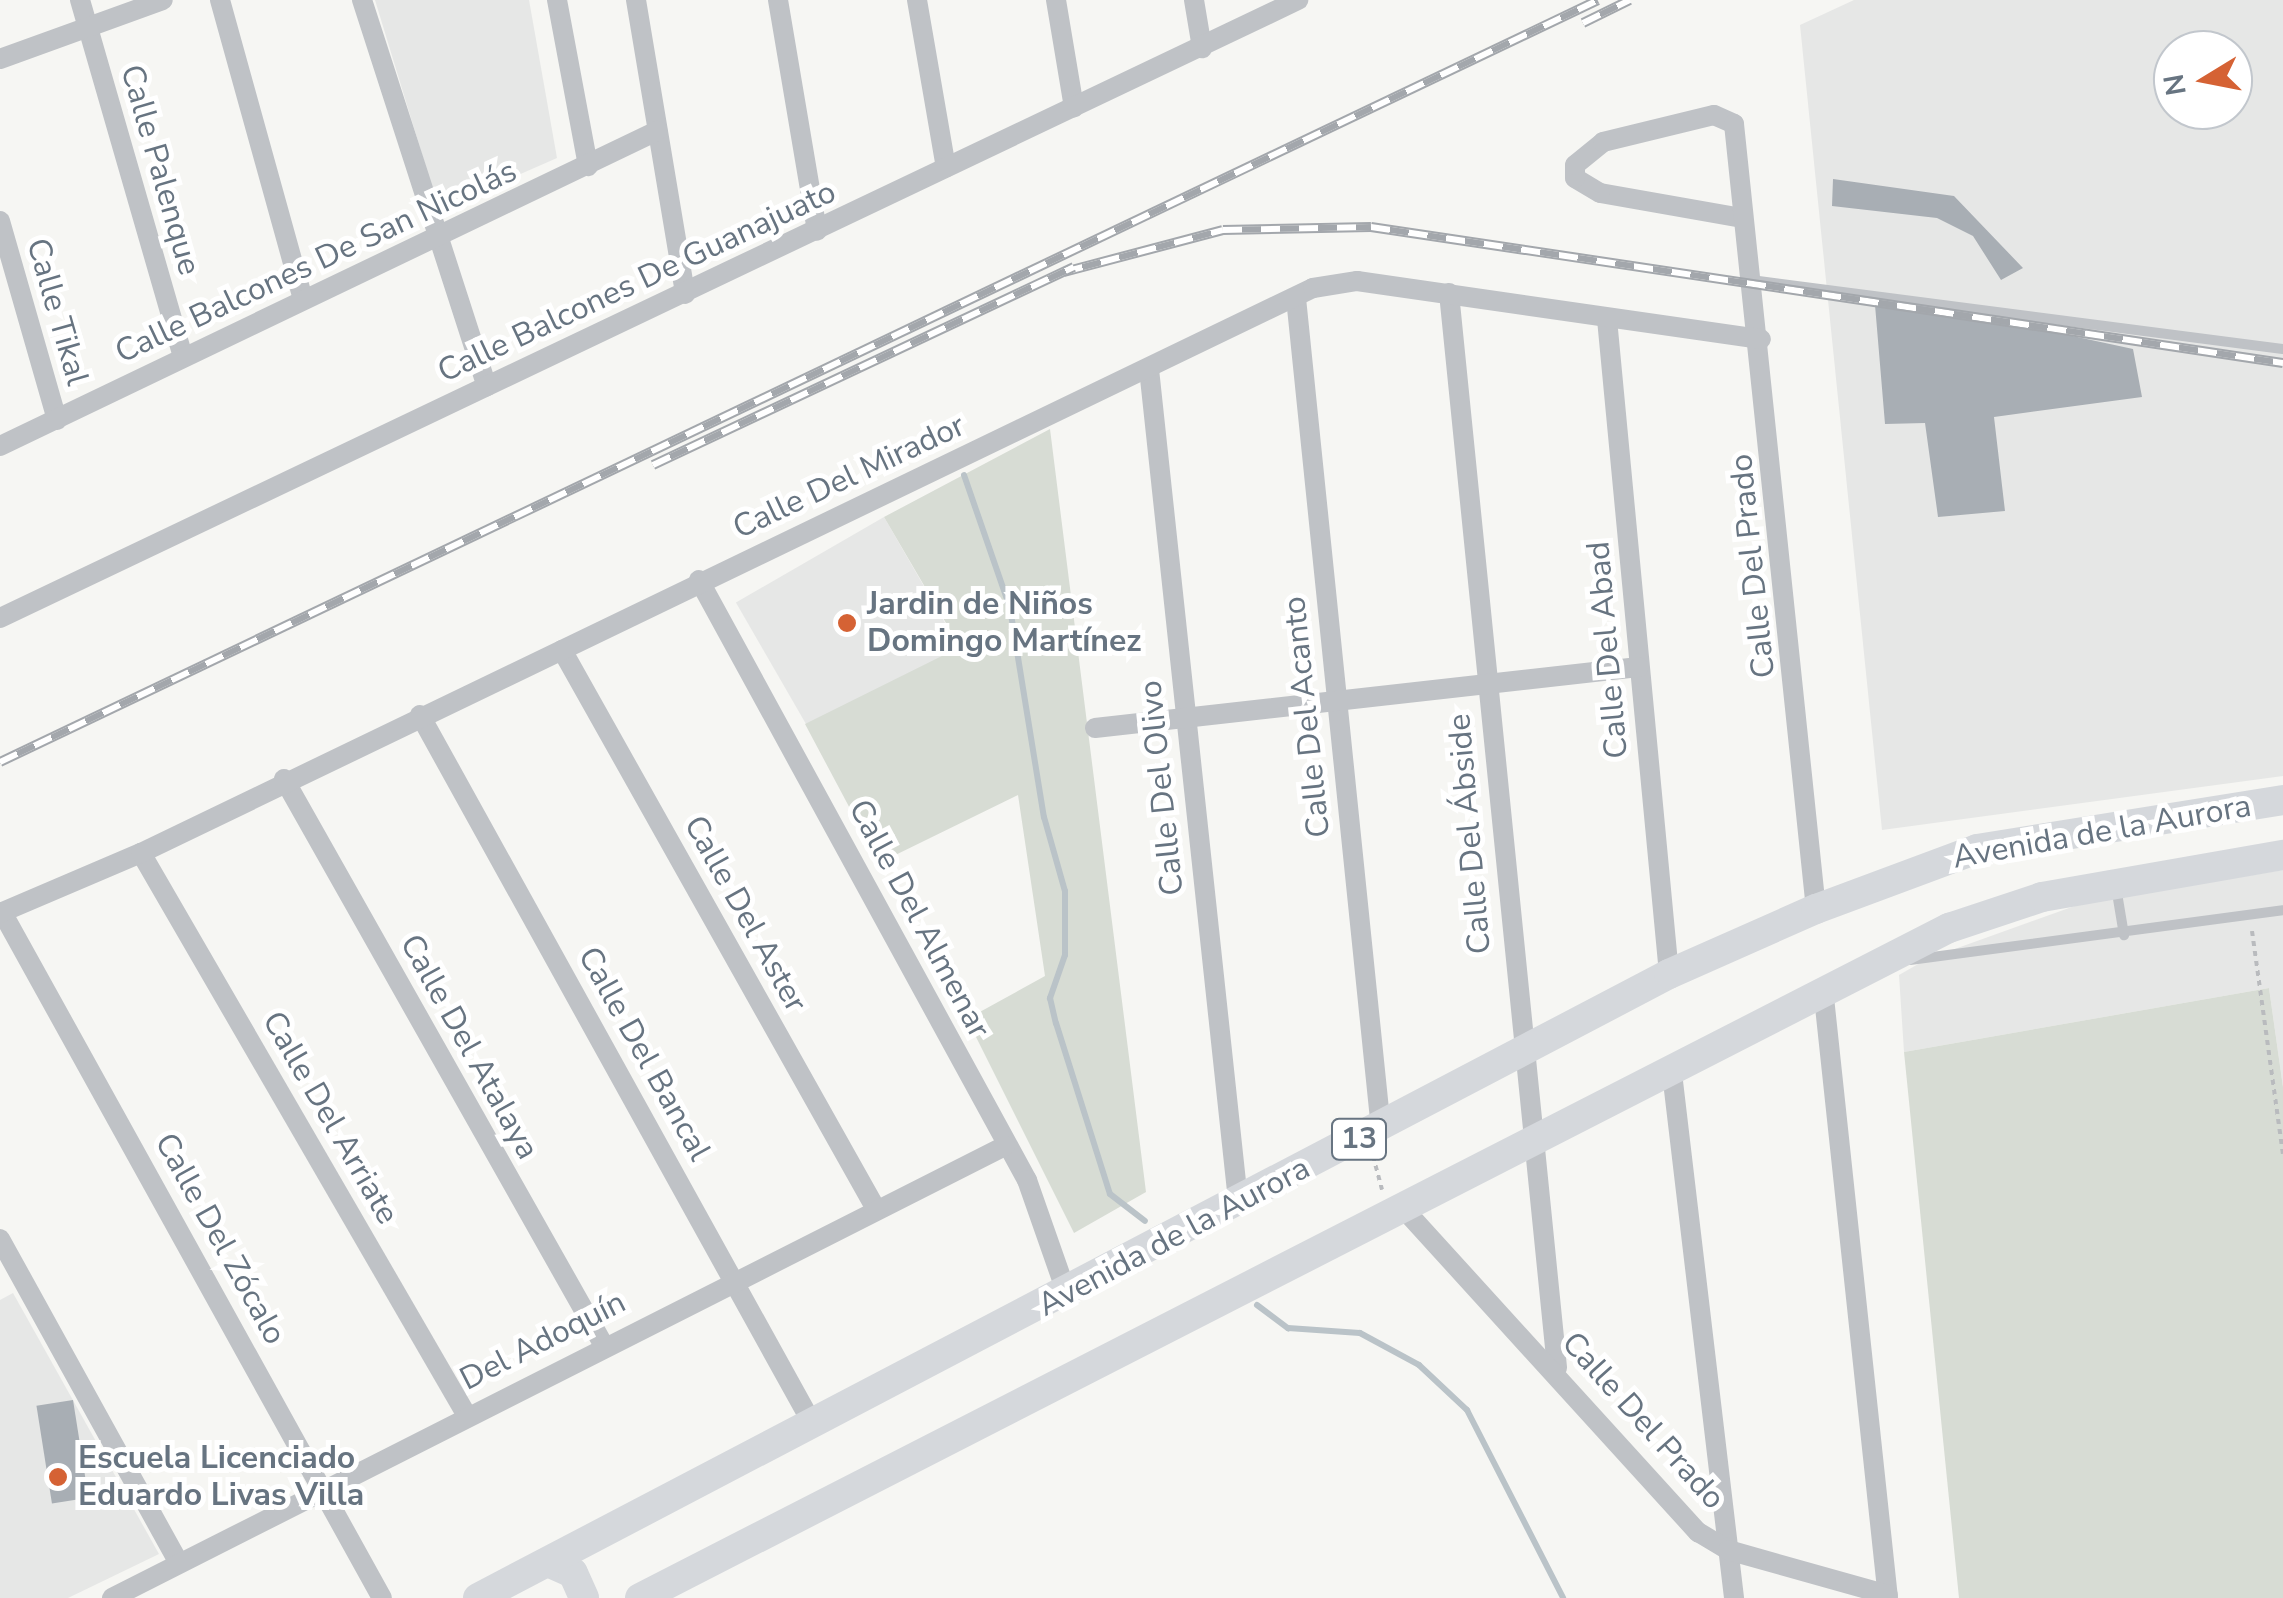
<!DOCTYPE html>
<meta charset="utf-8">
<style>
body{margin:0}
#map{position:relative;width:2283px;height:1598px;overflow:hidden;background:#f6f6f3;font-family:"Nunito Sans",sans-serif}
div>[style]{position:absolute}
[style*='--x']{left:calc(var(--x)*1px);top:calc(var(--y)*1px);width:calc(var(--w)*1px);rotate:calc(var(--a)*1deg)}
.built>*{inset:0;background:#e6e7e6;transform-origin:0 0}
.green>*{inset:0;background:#d7dcd4}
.stream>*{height:6px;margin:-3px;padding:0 3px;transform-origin:3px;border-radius:3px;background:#bac3c8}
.building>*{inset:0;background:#a8aeb4;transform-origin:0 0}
.path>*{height:4px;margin-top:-2px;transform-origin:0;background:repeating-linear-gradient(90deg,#b9bbbe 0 5px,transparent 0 10px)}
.lane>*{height:10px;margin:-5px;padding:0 5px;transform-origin:5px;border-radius:5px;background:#bfc2c6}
.street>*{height:20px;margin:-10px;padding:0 10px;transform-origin:10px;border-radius:10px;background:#bfc2c6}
.primary>*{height:30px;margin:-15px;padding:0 15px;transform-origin:15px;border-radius:15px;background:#d5d8dc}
.rail>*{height:10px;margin-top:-5px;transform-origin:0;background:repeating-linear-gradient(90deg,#fff 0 19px,#a3a7ac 0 38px);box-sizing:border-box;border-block:2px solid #a3a7ac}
.dots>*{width:28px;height:28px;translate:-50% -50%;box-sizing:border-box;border:5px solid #fff;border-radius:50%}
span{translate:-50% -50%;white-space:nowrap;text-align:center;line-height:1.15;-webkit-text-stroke:10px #fff;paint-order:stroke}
.shield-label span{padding:2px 8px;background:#fff;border:2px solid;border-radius:8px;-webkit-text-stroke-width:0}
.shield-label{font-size:30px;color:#677481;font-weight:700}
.street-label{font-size:32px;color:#677481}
.poi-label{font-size:32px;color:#677481;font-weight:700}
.left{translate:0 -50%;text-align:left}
.north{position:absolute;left:2153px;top:30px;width:100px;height:100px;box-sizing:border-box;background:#fff;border:2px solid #c2c7cd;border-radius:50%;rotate:260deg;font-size:28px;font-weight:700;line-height:40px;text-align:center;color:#677481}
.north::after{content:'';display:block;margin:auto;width:35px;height:45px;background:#d56234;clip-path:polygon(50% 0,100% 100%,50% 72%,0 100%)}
</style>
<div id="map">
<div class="built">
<i style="clip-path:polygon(375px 0,529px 0,557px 158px,439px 210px)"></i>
<i style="clip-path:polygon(evenodd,1854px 0,2283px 0,2283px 776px,1882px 830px,1800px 25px,1854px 0,2173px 50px,2233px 50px,2233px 110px,2173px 110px,2173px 50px)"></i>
<i style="left:884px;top:517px;width:152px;height:171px;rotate:60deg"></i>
<i style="clip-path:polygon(2283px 870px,2283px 1087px,2269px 988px,1904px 1052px,1899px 975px,1927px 959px,2083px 903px)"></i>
<i style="clip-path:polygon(13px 1293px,159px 1554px,68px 1598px,0 1598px,0 1300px)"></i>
</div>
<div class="green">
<i style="clip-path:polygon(1050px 429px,1146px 1192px,1074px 1233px,967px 1019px,1045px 976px,1018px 795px,879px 863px,805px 724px,960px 647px,884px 517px)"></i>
<i style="clip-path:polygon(2269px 988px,2283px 1087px,2283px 1598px,1959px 1598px,1904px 1052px)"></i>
</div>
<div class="stream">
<i style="--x:964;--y:475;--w:141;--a:70.9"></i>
<i style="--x:1010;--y:608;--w:212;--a:80.8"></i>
<i style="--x:1044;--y:817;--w:77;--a:74.2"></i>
<i style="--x:1065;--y:891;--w:64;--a:90"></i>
<i style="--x:1065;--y:955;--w:46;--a:109.2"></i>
<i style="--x:1050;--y:998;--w:26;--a:77"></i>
<i style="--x:1056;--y:1023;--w:179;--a:72.5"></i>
<i style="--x:1110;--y:1194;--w:44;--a:37.6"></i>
<i style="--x:1257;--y:1305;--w:39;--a:37"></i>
<i style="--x:1288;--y:1328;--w:72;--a:4"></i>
<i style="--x:1360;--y:1333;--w:67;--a:28.5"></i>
<i style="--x:1419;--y:1365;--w:66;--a:43.2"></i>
<i style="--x:1467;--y:1410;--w:211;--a:62.9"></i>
</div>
<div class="building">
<i style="clip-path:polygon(1833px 179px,1954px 196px,2023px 268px,2001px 280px,1973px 236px,1937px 218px,1832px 206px)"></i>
<i style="clip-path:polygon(1874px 293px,2133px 349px,2142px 397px,1994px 417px,2005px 511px,1938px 517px,1925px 423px,1885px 424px)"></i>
<i style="left:73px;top:1400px;width:99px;height:37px;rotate:81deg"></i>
</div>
<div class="path">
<i style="--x:2252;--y:931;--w:225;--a:82.1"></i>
<i style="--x:1373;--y:1156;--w:35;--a:75"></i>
</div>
<div class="lane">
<i style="--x:1751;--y:280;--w:536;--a:7.39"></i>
<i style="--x:2116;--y:887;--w:49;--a:80.5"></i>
<i style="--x:1910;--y:960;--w:376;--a:-7.6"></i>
</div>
<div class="street">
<i style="--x:80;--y:0;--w:371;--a:73.9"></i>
<i style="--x:220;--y:0;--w:310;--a:74.5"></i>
<i style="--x:362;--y:0;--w:406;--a:72.1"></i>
<i style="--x:557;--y:0;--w:169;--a:79.4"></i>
<i style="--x:636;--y:0;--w:298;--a:80.5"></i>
<i style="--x:778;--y:0;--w:234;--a:80.4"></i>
<i style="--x:917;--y:0;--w:170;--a:80.2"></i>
<i style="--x:1056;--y:0;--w:109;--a:80.5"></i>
<i style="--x:1194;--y:0;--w:49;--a:80.5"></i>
<i style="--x:0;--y:59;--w:173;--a:-19.9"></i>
<i style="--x:1742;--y:218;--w:144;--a:-170"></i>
<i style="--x:1600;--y:193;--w:29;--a:-149"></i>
<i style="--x:1575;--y:178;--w:13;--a:-90"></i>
<i style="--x:1575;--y:165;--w:36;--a:-39"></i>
<i style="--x:1603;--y:142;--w:114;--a:-13.7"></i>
<i style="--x:1714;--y:115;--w:22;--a:24"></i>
<i style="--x:1734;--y:124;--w:789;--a:84.04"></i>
<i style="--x:0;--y:221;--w:207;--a:74"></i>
<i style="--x:1449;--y:293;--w:1080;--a:84.26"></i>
<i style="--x:1296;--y:298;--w:835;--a:84.16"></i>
<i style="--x:1607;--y:319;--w:658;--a:84.59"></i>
<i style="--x:1149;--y:369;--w:836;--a:83.89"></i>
<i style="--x:0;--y:446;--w:729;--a:-25.62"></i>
<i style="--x:699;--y:580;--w:684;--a:61.34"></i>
<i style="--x:1027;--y:1180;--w:121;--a:70.7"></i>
<i style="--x:0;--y:618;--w:1438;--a:-25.46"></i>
<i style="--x:562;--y:650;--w:641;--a:60.68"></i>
<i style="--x:420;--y:715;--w:809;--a:61.03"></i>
<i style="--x:1095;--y:728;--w:547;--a:-6.4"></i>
<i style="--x:284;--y:779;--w:649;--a:60.55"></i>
<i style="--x:141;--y:853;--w:648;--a:59.92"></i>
<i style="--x:2;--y:912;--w:784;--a:61.02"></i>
<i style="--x:0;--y:913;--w:153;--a:-23.1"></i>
<i style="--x:141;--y:853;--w:1301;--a:-25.74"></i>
<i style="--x:1313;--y:288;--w:45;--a:-9"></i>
<i style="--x:1357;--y:281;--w:408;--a:8.2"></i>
<i style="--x:1823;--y:988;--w:613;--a:83.92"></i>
<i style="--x:1672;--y:1073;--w:529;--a:83.26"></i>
<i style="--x:1402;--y:1207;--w:440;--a:47.7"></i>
<i style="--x:1698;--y:1532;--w:35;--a:31"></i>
<i style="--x:1728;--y:1550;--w:166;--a:15.7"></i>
<i style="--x:0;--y:1239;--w:370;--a:61.1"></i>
<i style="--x:112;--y:1598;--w:1001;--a:-26.85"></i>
</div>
<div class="primary">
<i style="--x:548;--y:1562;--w:27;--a:24"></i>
<i style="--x:573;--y:1573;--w:27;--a:66"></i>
<i style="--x:478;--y:1598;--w:1345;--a:-27.65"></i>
<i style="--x:1669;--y:974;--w:161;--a:-23.9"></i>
<i style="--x:1816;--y:909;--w:172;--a:-20.4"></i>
<i style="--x:1977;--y:849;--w:310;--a:-9.1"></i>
<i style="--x:640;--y:1598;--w:1471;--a:-27.11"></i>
<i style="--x:1949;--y:928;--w:98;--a:-18.4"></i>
<i style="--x:2042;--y:897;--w:245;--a:-9.9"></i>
</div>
<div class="rail">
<i style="--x:1583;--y:23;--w:52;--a:-26.1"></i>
<i style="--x:1064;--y:272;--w:164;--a:-14.8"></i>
<i style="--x:1223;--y:230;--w:148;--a:-1.2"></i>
<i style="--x:1371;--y:227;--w:922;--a:8.48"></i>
<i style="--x:653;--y:465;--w:465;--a:-25.2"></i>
<i style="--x:0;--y:762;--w:1770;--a:-25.49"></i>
</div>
<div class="dots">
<i style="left:847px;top:623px;background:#d56234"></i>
<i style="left:58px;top:1477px;background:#d56234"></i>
</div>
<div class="shield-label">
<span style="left:1359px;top:1139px">13</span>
</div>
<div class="street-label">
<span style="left:160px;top:170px;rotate:74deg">Calle Palenque</span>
<span style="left:316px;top:262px;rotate:-25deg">Calle Balcones De San Nicolás</span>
<span style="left:637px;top:282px;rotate:-25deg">Calle Balcones De Guanajuato</span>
<span style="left:57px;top:312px;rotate:74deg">Calle Tikal</span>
<span style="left:849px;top:477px;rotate:-25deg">Calle Del Mirador</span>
<span style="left:1753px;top:566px;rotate:-96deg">Calle Del Prado</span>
<span style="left:1608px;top:650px;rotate:-95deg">Calle Del Abad</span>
<span style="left:1307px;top:717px;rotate:-96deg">Calle Del Acanto</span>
<span style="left:1162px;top:788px;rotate:-96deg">Calle Del Olivo</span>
<span style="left:2102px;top:832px;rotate:-10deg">Avenida de la Aurora</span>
<span style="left:1470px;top:834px;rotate:-95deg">Calle Del Ábside</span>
<span style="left:745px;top:914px;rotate:61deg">Calle Del Aster</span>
<span style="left:919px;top:919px;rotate:62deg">Calle Del Almenar</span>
<span style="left:469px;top:1047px;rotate:61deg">Calle Del Atalaya</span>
<span style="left:644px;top:1054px;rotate:61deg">Calle Del Bancal</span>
<span style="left:330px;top:1118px;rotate:60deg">Calle Del Arriate</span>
<span style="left:1174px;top:1237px;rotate:-28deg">Avenida de la Aurora</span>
<span style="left:220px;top:1239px;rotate:61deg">Calle Del Zócalo</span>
<span style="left:543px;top:1341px;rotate:-27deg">Del Adoquín</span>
<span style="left:1643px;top:1421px;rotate:48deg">Calle Del Prado</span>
</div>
<div class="poi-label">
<span class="left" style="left:867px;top:623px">Jardin de Niños<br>Domingo Martínez</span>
<span class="left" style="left:78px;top:1477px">Escuela Licenciado<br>Eduardo Livas Villa</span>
</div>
<div class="north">N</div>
</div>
